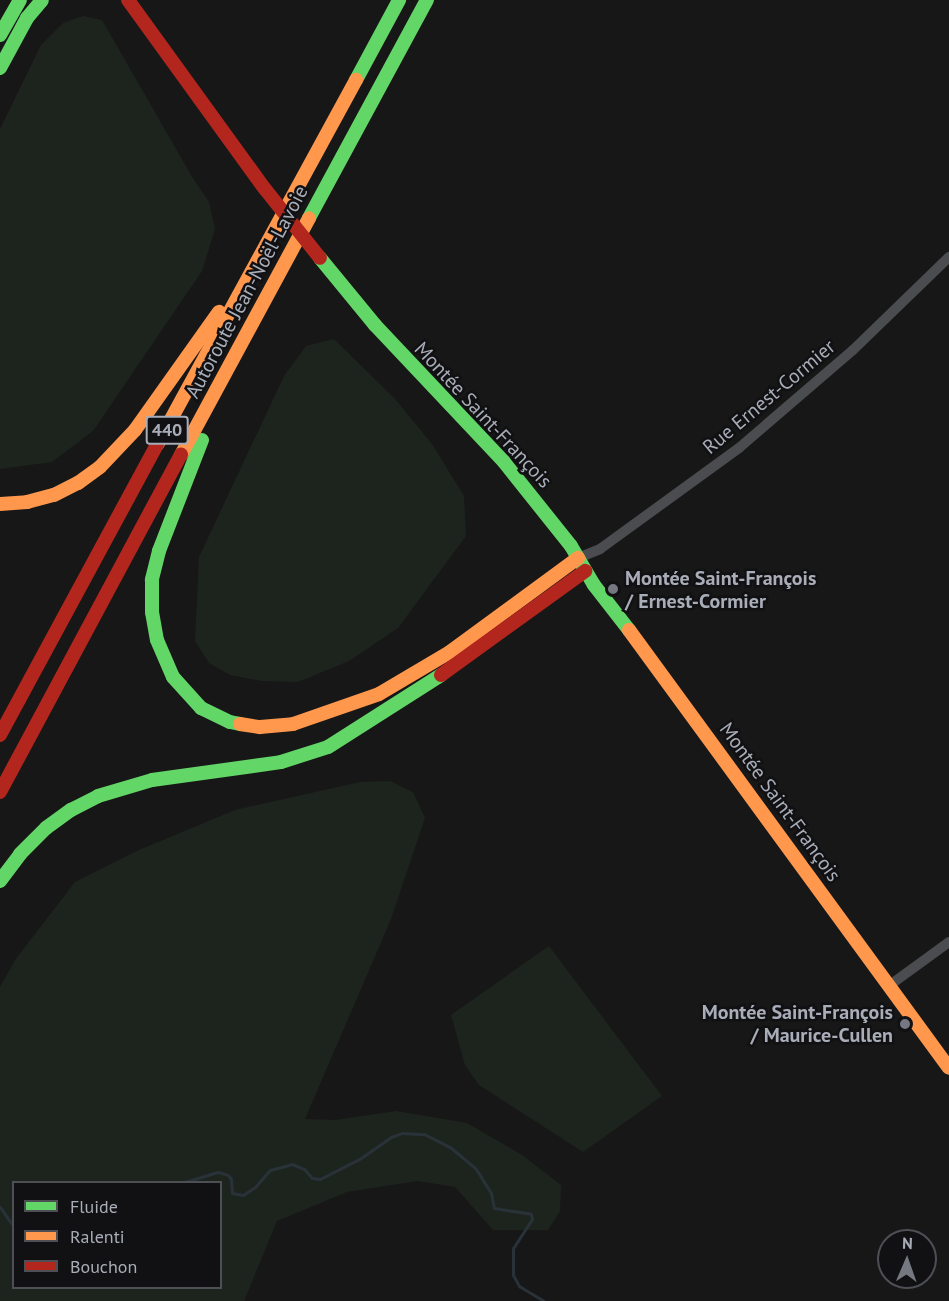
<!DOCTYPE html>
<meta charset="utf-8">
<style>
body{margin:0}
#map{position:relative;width:949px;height:1301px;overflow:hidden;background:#171717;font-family:"PT Sans",sans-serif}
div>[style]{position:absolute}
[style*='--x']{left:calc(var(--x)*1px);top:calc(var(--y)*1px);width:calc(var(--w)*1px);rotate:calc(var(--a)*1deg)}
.green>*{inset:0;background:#1d241e}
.stream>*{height:3px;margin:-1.5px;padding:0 1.5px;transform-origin:1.5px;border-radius:1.5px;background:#2a3239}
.street>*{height:10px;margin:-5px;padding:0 5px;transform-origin:5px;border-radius:5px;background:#4b4c50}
.fast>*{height:14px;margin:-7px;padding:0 7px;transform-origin:7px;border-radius:7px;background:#63d668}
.slow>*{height:14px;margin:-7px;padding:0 7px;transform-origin:7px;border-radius:7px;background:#ff974d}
.jam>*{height:14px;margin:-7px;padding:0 7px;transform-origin:7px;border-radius:7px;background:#b3261e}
.jam-bridge>*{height:14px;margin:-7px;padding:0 7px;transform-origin:7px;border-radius:7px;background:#b3261e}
.dots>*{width:16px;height:16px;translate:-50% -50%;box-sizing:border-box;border:3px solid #111113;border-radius:50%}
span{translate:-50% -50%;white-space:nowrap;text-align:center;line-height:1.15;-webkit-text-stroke:5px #111113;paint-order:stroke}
.shield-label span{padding:2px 4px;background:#111113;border:2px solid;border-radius:4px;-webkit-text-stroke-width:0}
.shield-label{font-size:18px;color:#a8adb8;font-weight:700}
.street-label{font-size:20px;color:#a8adb8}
.poi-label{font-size:20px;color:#a8adb8;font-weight:700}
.left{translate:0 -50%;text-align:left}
.right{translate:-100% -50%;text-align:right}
.legend{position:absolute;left:12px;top:1181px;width:210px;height:108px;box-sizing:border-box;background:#111113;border:2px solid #4d4f55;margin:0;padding:8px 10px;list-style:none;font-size:18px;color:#a8adb8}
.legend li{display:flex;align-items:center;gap:12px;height:30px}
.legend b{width:30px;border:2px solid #4d4f55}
.north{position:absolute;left:877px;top:1229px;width:60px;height:60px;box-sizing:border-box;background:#111113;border:2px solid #4d4f55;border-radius:50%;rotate:2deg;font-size:16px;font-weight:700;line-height:24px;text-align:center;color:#a8adb8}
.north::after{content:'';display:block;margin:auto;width:21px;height:27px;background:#757880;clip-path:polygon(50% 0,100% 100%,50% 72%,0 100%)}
</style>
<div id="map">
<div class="green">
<i style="clip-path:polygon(83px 16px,102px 20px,191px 175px,209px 202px,215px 229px,202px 271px,93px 431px,52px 462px,0 469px,0 129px,41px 45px,63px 23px)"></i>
<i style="clip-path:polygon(334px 339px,396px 400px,432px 444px,464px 496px,466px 536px,398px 628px,349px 661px,298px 682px,262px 681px,230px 675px,209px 663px,195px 641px,199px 557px,284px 376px,306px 346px)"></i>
<i style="clip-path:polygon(evenodd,390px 781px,413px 792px,425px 818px,391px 919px,305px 1119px,335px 1120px,396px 1111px,467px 1123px,522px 1155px,561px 1185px,560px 1211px,548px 1230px,493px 1230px,455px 1187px,418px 1181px,347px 1192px,277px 1221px,244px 1301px,0 1301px,0 987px,15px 960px,75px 882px,139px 850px,235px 810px,360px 782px,390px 781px,14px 1182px,220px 1182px,220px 1288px,14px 1288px,14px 1182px)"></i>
<i style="clip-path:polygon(549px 946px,662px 1096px,583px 1152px,479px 1085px,465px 1065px,451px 1015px)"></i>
</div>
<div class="stream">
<i style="--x:45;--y:1182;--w:11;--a:0"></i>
<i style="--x:185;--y:1182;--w:34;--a:-17"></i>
<i style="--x:218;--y:1172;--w:10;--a:17"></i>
<i style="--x:228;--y:1175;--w:5;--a:53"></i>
<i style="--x:231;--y:1179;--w:14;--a:86"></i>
<i style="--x:232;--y:1193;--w:11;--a:10"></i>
<i style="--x:243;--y:1195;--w:14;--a:-34"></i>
<i style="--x:255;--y:1187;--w:23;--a:-49"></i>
<i style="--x:270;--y:1170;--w:23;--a:-15"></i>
<i style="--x:292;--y:1164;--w:13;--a:23"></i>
<i style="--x:304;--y:1169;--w:12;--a:48"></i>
<i style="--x:312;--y:1178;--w:8;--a:7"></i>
<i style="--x:320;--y:1179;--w:46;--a:-27.1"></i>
<i style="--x:361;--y:1158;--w:37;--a:-35"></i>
<i style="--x:391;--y:1137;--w:12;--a:-20"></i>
<i style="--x:402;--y:1133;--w:22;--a:3"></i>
<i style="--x:424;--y:1134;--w:29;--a:27"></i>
<i style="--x:450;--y:1147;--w:34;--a:40"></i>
<i style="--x:476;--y:1169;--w:28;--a:58"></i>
<i style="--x:491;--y:1193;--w:15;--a:79"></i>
<i style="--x:494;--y:1208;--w:37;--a:9"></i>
<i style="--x:531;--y:1214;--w:5;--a:79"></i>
<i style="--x:532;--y:1219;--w:35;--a:123"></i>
<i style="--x:513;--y:1248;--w:27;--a:90"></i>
<i style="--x:513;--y:1275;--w:13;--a:61"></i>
<i style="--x:519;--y:1286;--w:29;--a:31"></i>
<i style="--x:0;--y:1207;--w:24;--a:55"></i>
</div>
<div class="street">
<i style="--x:578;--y:558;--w:24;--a:-22"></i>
<i style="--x:600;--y:549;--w:172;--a:-36"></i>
<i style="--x:739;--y:448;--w:150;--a:-40.7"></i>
<i style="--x:853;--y:350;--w:134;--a:-44.1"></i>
<i style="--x:890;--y:985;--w:73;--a:-36.1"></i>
</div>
<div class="fast">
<i style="--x:0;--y:35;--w:40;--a:-60.3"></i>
<i style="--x:0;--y:68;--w:57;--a:-61.6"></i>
<i style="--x:27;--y:18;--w:23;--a:-50"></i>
<i style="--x:356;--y:80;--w:91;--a:-61.7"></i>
<i style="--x:309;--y:218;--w:248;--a:-61.6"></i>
<i style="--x:320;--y:258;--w:87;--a:50.6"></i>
<i style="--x:375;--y:325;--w:188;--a:46.7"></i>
<i style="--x:504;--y:462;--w:107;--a:51.4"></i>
<i style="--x:571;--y:546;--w:45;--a:59.5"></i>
<i style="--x:594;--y:585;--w:57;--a:52.1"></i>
<i style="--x:202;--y:440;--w:119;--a:111.2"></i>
<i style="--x:159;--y:551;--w:30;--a:104"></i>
<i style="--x:152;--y:580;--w:32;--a:90"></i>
<i style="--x:152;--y:612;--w:28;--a:80"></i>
<i style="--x:157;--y:640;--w:40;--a:66.6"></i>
<i style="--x:173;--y:677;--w:42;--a:47.9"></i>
<i style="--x:201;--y:708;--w:32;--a:26"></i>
<i style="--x:230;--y:722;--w:10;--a:11"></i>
<i style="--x:0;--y:881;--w:34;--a:-53"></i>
<i style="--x:20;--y:854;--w:37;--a:-45"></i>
<i style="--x:46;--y:828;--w:31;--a:-36"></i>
<i style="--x:71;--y:810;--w:30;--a:-27"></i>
<i style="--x:98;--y:796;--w:56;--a:-16.5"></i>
<i style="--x:152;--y:780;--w:130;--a:-7.9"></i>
<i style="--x:281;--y:762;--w:49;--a:-17.7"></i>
<i style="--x:328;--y:747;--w:134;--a:-32.5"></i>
</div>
<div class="slow">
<i style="--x:157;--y:445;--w:416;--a:-61.4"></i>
<i style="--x:181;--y:455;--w:269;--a:-61.6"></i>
<i style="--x:0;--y:504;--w:27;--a:-4"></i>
<i style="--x:27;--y:502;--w:28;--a:-15"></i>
<i style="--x:54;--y:495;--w:27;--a:-27"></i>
<i style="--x:78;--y:483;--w:27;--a:-36"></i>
<i style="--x:100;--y:467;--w:51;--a:-46.6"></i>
<i style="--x:135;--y:430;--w:145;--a:-54.6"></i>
<i style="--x:629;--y:630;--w:542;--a:53.85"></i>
<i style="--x:240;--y:724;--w:20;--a:9"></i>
<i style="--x:260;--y:727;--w:33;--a:-5"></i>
<i style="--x:293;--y:724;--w:91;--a:-19.2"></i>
<i style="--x:379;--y:694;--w:82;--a:-30.6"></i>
<i style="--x:450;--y:652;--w:159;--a:-36.3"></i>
</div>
<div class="jam">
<i style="--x:128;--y:0;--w:233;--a:54.1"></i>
<i style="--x:441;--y:675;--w:178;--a:-35.8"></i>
<i style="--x:0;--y:735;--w:330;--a:-61.6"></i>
<i style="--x:0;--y:792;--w:383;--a:-61.8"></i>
</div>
<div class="jam-bridge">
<i style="--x:265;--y:189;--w:88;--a:51.4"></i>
</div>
<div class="dots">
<i style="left:613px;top:589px;background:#757880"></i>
<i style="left:905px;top:1024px;background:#757880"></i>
</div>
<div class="shield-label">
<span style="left:167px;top:430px">440</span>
</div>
<div class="street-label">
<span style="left:247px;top:292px;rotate:-62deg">Autoroute Jean-Noël-Lavoie</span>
<span style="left:769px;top:397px;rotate:-40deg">Rue Ernest-Cormier</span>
<span style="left:483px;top:415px;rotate:47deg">Montée Saint-François</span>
<span style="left:780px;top:802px;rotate:54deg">Montée Saint-François</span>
</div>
<div class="poi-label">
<span class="left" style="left:625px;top:590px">Montée Saint-François<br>/ Ernest-Cormier</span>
<span class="right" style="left:893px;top:1024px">Montée Saint-François<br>/ Maurice-Cullen</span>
</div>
<ul class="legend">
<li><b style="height:8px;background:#63d668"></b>Fluide</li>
<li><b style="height:8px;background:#ff974d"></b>Ralenti</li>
<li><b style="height:8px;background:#b3261e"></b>Bouchon</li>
</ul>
<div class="north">N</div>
</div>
